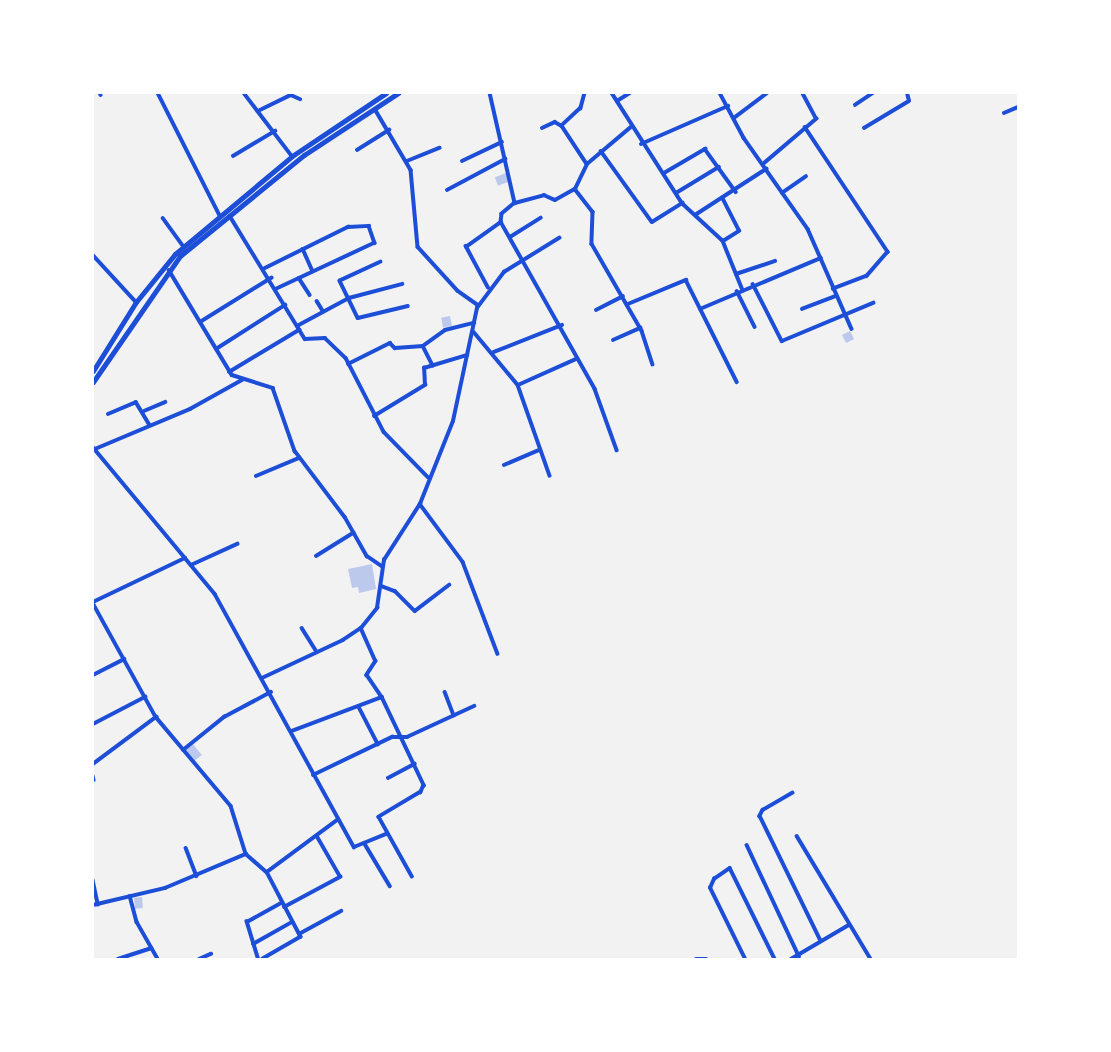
<!DOCTYPE html>
<style>
body{margin:0}
#map{position:relative;width:1111px;height:1052px;overflow:hidden;background:#f2f2f2;font-family:"Fira Sans",sans-serif}
div>[style]{position:absolute}
[style*='--x']{left:calc(var(--x)*1px);top:calc(var(--y)*1px);width:calc(var(--w)*1px);rotate:calc(var(--a)*1deg)}
.building>*{inset:0;background:#bdc9ec;transform-origin:0 0}
.minor>*{height:3.5px;margin:-1.75px;padding:0 1.75px;transform-origin:1.75px;border-radius:1.75px;background:#1d4ed8}
.secondary>*{height:5px;margin:-2.5px;padding:0 2.5px;transform-origin:2.5px;border-radius:2.5px;background:#1d4ed8}
.primary>*{height:5px;margin:-2.5px;padding:0 2.5px;transform-origin:2.5px;border-radius:2.5px;background:#1d4ed8}
span{translate:-50% -50%;white-space:nowrap;text-align:center;line-height:1.15;-webkit-text-stroke:6px #fff;paint-order:stroke}
.frame{position:absolute;inset:0;border:94px solid #fff;pointer-events:none}
</style>
<div id="map">
<div class="building">
<i style="left:506px;top:173px;width:9px;height:12px;rotate:69deg"></i>
<i style="left:450px;top:316px;width:10px;height:9px;rotate:79deg"></i>
<i style="left:850px;top:331px;width:9px;height:9px;rotate:63deg"></i>
<i style="clip-path:polygon(372px 564px,376px 589px,359px 593px,358px 587px,352px 588px,348px 569px)"></i>
<i style="left:193px;top:744px;width:14px;height:9px;rotate:51deg"></i>
<i style="left:142px;top:897px;width:11px;height:8px;rotate:85deg"></i>
</div>
<div class="minor">
<i style="--x:100;--y:93;--w:2;--a:63"></i>
<i style="--x:158;--y:93;--w:136;--a:63.2"></i>
<i style="--x:244;--y:93;--w:79;--a:52.7"></i>
<i style="--x:490;--y:93;--w:113;--a:77.2"></i>
<i style="--x:515;--y:203;--w:17;--a:140"></i>
<i style="--x:502;--y:214;--w:8;--a:97"></i>
<i style="--x:585;--y:93;--w:16;--a:105"></i>
<i style="--x:581;--y:108;--w:26;--a:137"></i>
<i style="--x:562;--y:126;--w:45;--a:56.7"></i>
<i style="--x:612;--y:93;--w:130;--a:57.5"></i>
<i style="--x:682;--y:203;--w:56;--a:42.8"></i>
<i style="--x:723;--y:241;--w:19;--a:-32"></i>
<i style="--x:739;--y:231;--w:36;--a:-117"></i>
<i style="--x:720;--y:93;--w:51;--a:61.9"></i>
<i style="--x:744;--y:138;--w:111;--a:54.9"></i>
<i style="--x:808;--y:229;--w:109;--a:66.3"></i>
<i style="--x:617;--y:101;--w:15;--a:-32"></i>
<i style="--x:855;--y:105;--w:22;--a:-34"></i>
<i style="--x:375;--y:109;--w:71;--a:59.5"></i>
<i style="--x:411;--y:170;--w:77;--a:84.8"></i>
<i style="--x:418;--y:247;--w:59;--a:47.7"></i>
<i style="--x:458;--y:291;--w:24;--a:35"></i>
<i style="--x:260;--y:110;--w:34;--a:-26"></i>
<i style="--x:291;--y:95;--w:10;--a:24"></i>
<i style="--x:1004;--y:113;--w:15;--a:-23"></i>
<i style="--x:734;--y:118;--w:41;--a:-37.1"></i>
<i style="--x:805;--y:127;--w:150;--a:56.4"></i>
<i style="--x:888;--y:252;--w:32;--a:131"></i>
<i style="--x:867;--y:276;--w:36;--a:159"></i>
<i style="--x:542;--y:128;--w:14;--a:-25"></i>
<i style="--x:555;--y:122;--w:8;--a:30"></i>
<i style="--x:864;--y:128;--w:52;--a:-31"></i>
<i style="--x:909;--y:101;--w:8;--a:-104"></i>
<i style="--x:641;--y:144;--w:95;--a:-23.6"></i>
<i style="--x:357;--y:150;--w:38;--a:-32"></i>
<i style="--x:601;--y:151;--w:87;--a:54.3"></i>
<i style="--x:652;--y:222;--w:36;--a:-32"></i>
<i style="--x:233;--y:156;--w:49;--a:-30.8"></i>
<i style="--x:407;--y:161;--w:35;--a:-22"></i>
<i style="--x:462;--y:161;--w:44;--a:-25.4"></i>
<i style="--x:763;--y:164;--w:70;--a:-40.3"></i>
<i style="--x:816;--y:119;--w:30;--a:-118"></i>
<i style="--x:664;--y:173;--w:48;--a:-30.3"></i>
<i style="--x:705;--y:149;--w:53;--a:54.2"></i>
<i style="--x:575;--y:189;--w:29;--a:52"></i>
<i style="--x:593;--y:212;--w:32;--a:92"></i>
<i style="--x:592;--y:244;--w:100;--a:60.1"></i>
<i style="--x:642;--y:331;--w:35;--a:72"></i>
<i style="--x:447;--y:190;--w:66;--a:-28.1"></i>
<i style="--x:676;--y:193;--w:50;--a:-31.2"></i>
<i style="--x:782;--y:193;--w:29;--a:-35"></i>
<i style="--x:515;--y:203;--w:30;--a:-15"></i>
<i style="--x:544;--y:195;--w:12;--a:24"></i>
<i style="--x:555;--y:200;--w:23;--a:-29"></i>
<i style="--x:575;--y:189;--w:28;--a:-64"></i>
<i style="--x:587;--y:164;--w:57;--a:-40.1"></i>
<i style="--x:695;--y:215;--w:85;--a:-32.9"></i>
<i style="--x:230;--y:216;--w:144;--a:58.6"></i>
<i style="--x:305;--y:339;--w:20;--a:-3"></i>
<i style="--x:325;--y:338;--w:29;--a:44"></i>
<i style="--x:346;--y:358;--w:83;--a:62.8"></i>
<i style="--x:384;--y:432;--w:63;--a:45.6"></i>
<i style="--x:163;--y:218;--w:34;--a:54"></i>
<i style="--x:501;--y:222;--w:192;--a:60.6"></i>
<i style="--x:595;--y:389;--w:65;--a:70.2"></i>
<i style="--x:510;--y:237;--w:36;--a:-32"></i>
<i style="--x:723;--y:241;--w:51;--a:68"></i>
<i style="--x:303;--y:249;--w:24;--a:66"></i>
<i style="--x:93;--y:255;--w:64;--a:47.5"></i>
<i style="--x:381;--y:262;--w:45;--a:155.1"></i>
<i style="--x:340;--y:281;--w:41;--a:64.1"></i>
<i style="--x:358;--y:318;--w:51;--a:-13.5"></i>
<i style="--x:265;--y:268;--w:93;--a:-26.3"></i>
<i style="--x:348;--y:227;--w:21;--a:-3"></i>
<i style="--x:369;--y:226;--w:18;--a:71"></i>
<i style="--x:375;--y:243;--w:108;--a:154.9"></i>
<i style="--x:169;--y:270;--w:122;--a:59"></i>
<i style="--x:232;--y:375;--w:43;--a:17.6"></i>
<i style="--x:273;--y:388;--w:67;--a:70.8"></i>
<i style="--x:295;--y:451;--w:83;--a:52.9"></i>
<i style="--x:345;--y:517;--w:45;--a:60.6"></i>
<i style="--x:367;--y:556;--w:18;--a:34"></i>
<i style="--x:736;--y:274;--w:41;--a:-18.4"></i>
<i style="--x:299;--y:278;--w:20;--a:57"></i>
<i style="--x:753;--y:284;--w:64;--a:63"></i>
<i style="--x:782;--y:341;--w:99;--a:-22.7"></i>
<i style="--x:488;--y:288;--w:47;--a:-118.2"></i>
<i style="--x:466;--y:247;--w:43;--a:-35.5"></i>
<i style="--x:737;--y:291;--w:40;--a:63.4"></i>
<i style="--x:317;--y:301;--w:12;--a:59"></i>
<i style="--x:628;--y:304;--w:63;--a:-22.5"></i>
<i style="--x:686;--y:280;--w:114;--a:63.4"></i>
<i style="--x:700;--y:309;--w:131;--a:-22.9"></i>
<i style="--x:802;--y:309;--w:36;--a:-21"></i>
<i style="--x:596;--y:310;--w:30;--a:-27"></i>
<i style="--x:200;--y:322;--w:84;--a:-31.8"></i>
<i style="--x:297;--y:326;--w:59;--a:-28.3"></i>
<i style="--x:349;--y:298;--w:55;--a:-14.8"></i>
<i style="--x:474;--y:332;--w:69;--a:50.3"></i>
<i style="--x:518;--y:385;--w:96;--a:70.6"></i>
<i style="--x:613;--y:340;--w:30;--a:-24"></i>
<i style="--x:423;--y:346;--w:22;--a:63"></i>
<i style="--x:216;--y:349;--w:82;--a:-32.5"></i>
<i style="--x:494;--y:352;--w:73;--a:-21.7"></i>
<i style="--x:348;--y:364;--w:47;--a:-26.6"></i>
<i style="--x:390;--y:343;--w:7;--a:45"></i>
<i style="--x:395;--y:348;--w:28;--a:-4"></i>
<i style="--x:423;--y:346;--w:27;--a:-36"></i>
<i style="--x:445;--y:330;--w:30;--a:-14"></i>
<i style="--x:229;--y:372;--w:82;--a:-31"></i>
<i style="--x:518;--y:385;--w:64;--a:-24.1"></i>
<i style="--x:144;--y:411;--w:23;--a:-23"></i>
<i style="--x:108;--y:414;--w:30;--a:-23"></i>
<i style="--x:136;--y:402;--w:27;--a:59"></i>
<i style="--x:374;--y:416;--w:60;--a:-31.3"></i>
<i style="--x:425;--y:385;--w:17;--a:-93"></i>
<i style="--x:424;--y:368;--w:45;--a:-16.8"></i>
<i style="--x:93;--y:447;--w:191;--a:50.3"></i>
<i style="--x:215;--y:594;--w:289;--a:61.2"></i>
<i style="--x:354;--y:847;--w:35;--a:-22"></i>
<i style="--x:95;--y:449;--w:103;--a:-22.8"></i>
<i style="--x:190;--y:409;--w:60;--a:-29.1"></i>
<i style="--x:504;--y:465;--w:38;--a:-23"></i>
<i style="--x:256;--y:476;--w:47;--a:-22.7"></i>
<i style="--x:420;--y:504;--w:72;--a:53.4"></i>
<i style="--x:463;--y:562;--w:98;--a:69.2"></i>
<i style="--x:316;--y:556;--w:44;--a:-31.9"></i>
<i style="--x:191;--y:565;--w:51;--a:-24.5"></i>
<i style="--x:381;--y:586;--w:15;--a:20"></i>
<i style="--x:395;--y:591;--w:28;--a:45"></i>
<i style="--x:415;--y:611;--w:43;--a:-37.4"></i>
<i style="--x:93;--y:602;--w:102;--a:-25.6"></i>
<i style="--x:93;--y:603;--w:130;--a:61.1"></i>
<i style="--x:156;--y:717;--w:116;--a:49.9"></i>
<i style="--x:231;--y:806;--w:50;--a:72.6"></i>
<i style="--x:302;--y:628;--w:28;--a:58"></i>
<i style="--x:361;--y:628;--w:36;--a:66"></i>
<i style="--x:376;--y:661;--w:17;--a:123"></i>
<i style="--x:367;--y:675;--w:27;--a:56"></i>
<i style="--x:382;--y:697;--w:98;--a:64.5"></i>
<i style="--x:424;--y:785;--w:8;--a:113"></i>
<i style="--x:421;--y:792;--w:49;--a:149.2"></i>
<i style="--x:379;--y:817;--w:68;--a:60.8"></i>
<i style="--x:93;--y:675;--w:35;--a:-27"></i>
<i style="--x:262;--y:678;--w:89;--a:-25.1"></i>
<i style="--x:343;--y:640;--w:22;--a:-34"></i>
<i style="--x:361;--y:628;--w:26;--a:-51"></i>
<i style="--x:377;--y:608;--w:49;--a:-81.7"></i>
<i style="--x:384;--y:560;--w:67;--a:-57.3"></i>
<i style="--x:420;--y:504;--w:89;--a:-68.3"></i>
<i style="--x:453;--y:421;--w:116;--a:-78"></i>
<i style="--x:477;--y:308;--w:45;--a:-53.1"></i>
<i style="--x:504;--y:272;--w:65;--a:-31.7"></i>
<i style="--x:445;--y:692;--w:25;--a:69"></i>
<i style="--x:359;--y:707;--w:42;--a:62.8"></i>
<i style="--x:93;--y:724;--w:59;--a:-27.4"></i>
<i style="--x:292;--y:731;--w:96;--a:-20.7"></i>
<i style="--x:183;--y:750;--w:53;--a:-38.8"></i>
<i style="--x:224;--y:717;--w:53;--a:-28"></i>
<i style="--x:93;--y:764;--w:79;--a:-36.7"></i>
<i style="--x:313;--y:775;--w:88;--a:-25.7"></i>
<i style="--x:392;--y:737;--w:15;--a:0"></i>
<i style="--x:407;--y:737;--w:74;--a:-24.8"></i>
<i style="--x:93;--y:776;--w:4;--a:76"></i>
<i style="--x:388;--y:778;--w:30;--a:-28"></i>
<i style="--x:793;--y:793;--w:34;--a:150"></i>
<i style="--x:763;--y:810;--w:7;--a:117"></i>
<i style="--x:760;--y:816;--w:139;--a:64"></i>
<i style="--x:797;--y:836;--w:144;--a:59"></i>
<i style="--x:365;--y:844;--w:49;--a:59.2"></i>
<i style="--x:747;--y:845;--w:123;--a:64.9"></i>
<i style="--x:186;--y:848;--w:30;--a:69"></i>
<i style="--x:246;--y:854;--w:28;--a:41"></i>
<i style="--x:267;--y:872;--w:73;--a:62.4"></i>
<i style="--x:301;--y:937;--w:44;--a:149.9"></i>
<i style="--x:267;--y:872;--w:87;--a:-36.6"></i>
<i style="--x:93;--y:880;--w:25;--a:78"></i>
<i style="--x:130;--y:896;--w:27;--a:75"></i>
<i style="--x:137;--y:922;--w:43;--a:60.4"></i>
<i style="--x:93;--y:905;--w:74;--a:-13.3"></i>
<i style="--x:165;--y:888;--w:88;--a:-22.8"></i>
<i style="--x:284;--y:907;--w:64;--a:-28.2"></i>
<i style="--x:340;--y:877;--w:46;--a:-119.9"></i>
<i style="--x:299;--y:934;--w:48;--a:-28.7"></i>
<i style="--x:253;--y:944;--w:45;--a:-29.4"></i>
<i style="--x:118;--y:959;--w:35;--a:-18"></i>
<i style="--x:199;--y:959;--w:13;--a:-23"></i>
<i style="--x:258;--y:959;--w:39;--a:-107"></i>
<i style="--x:247;--y:922;--w:39;--a:-29"></i>
<i style="--x:696;--y:959;--w:10;--a:0"></i>
<i style="--x:745;--y:959;--w:79;--a:-116.2"></i>
<i style="--x:710;--y:888;--w:10;--a:-66"></i>
<i style="--x:714;--y:879;--w:19;--a:-35"></i>
<i style="--x:730;--y:868;--w:102;--a:63.7"></i>
<i style="--x:791;--y:959;--w:67;--a:-30.4"></i>
</div>
<div class="secondary">
<i style="--x:93;--y:382;--w:153;--a:-55.4"></i>
<i style="--x:180;--y:256;--w:160;--a:-39.2"></i>
<i style="--x:304;--y:155;--w:113;--a:-33.4"></i>
</div>
<div class="primary">
<i style="--x:93;--y:371;--w:81;--a:-58.1"></i>
<i style="--x:136;--y:302;--w:62;--a:-50.9"></i>
<i style="--x:175;--y:254;--w:153;--a:-39.9"></i>
<i style="--x:292;--y:156;--w:113;--a:-33.8"></i>
</div>
<div class="frame"></div>
</div>
